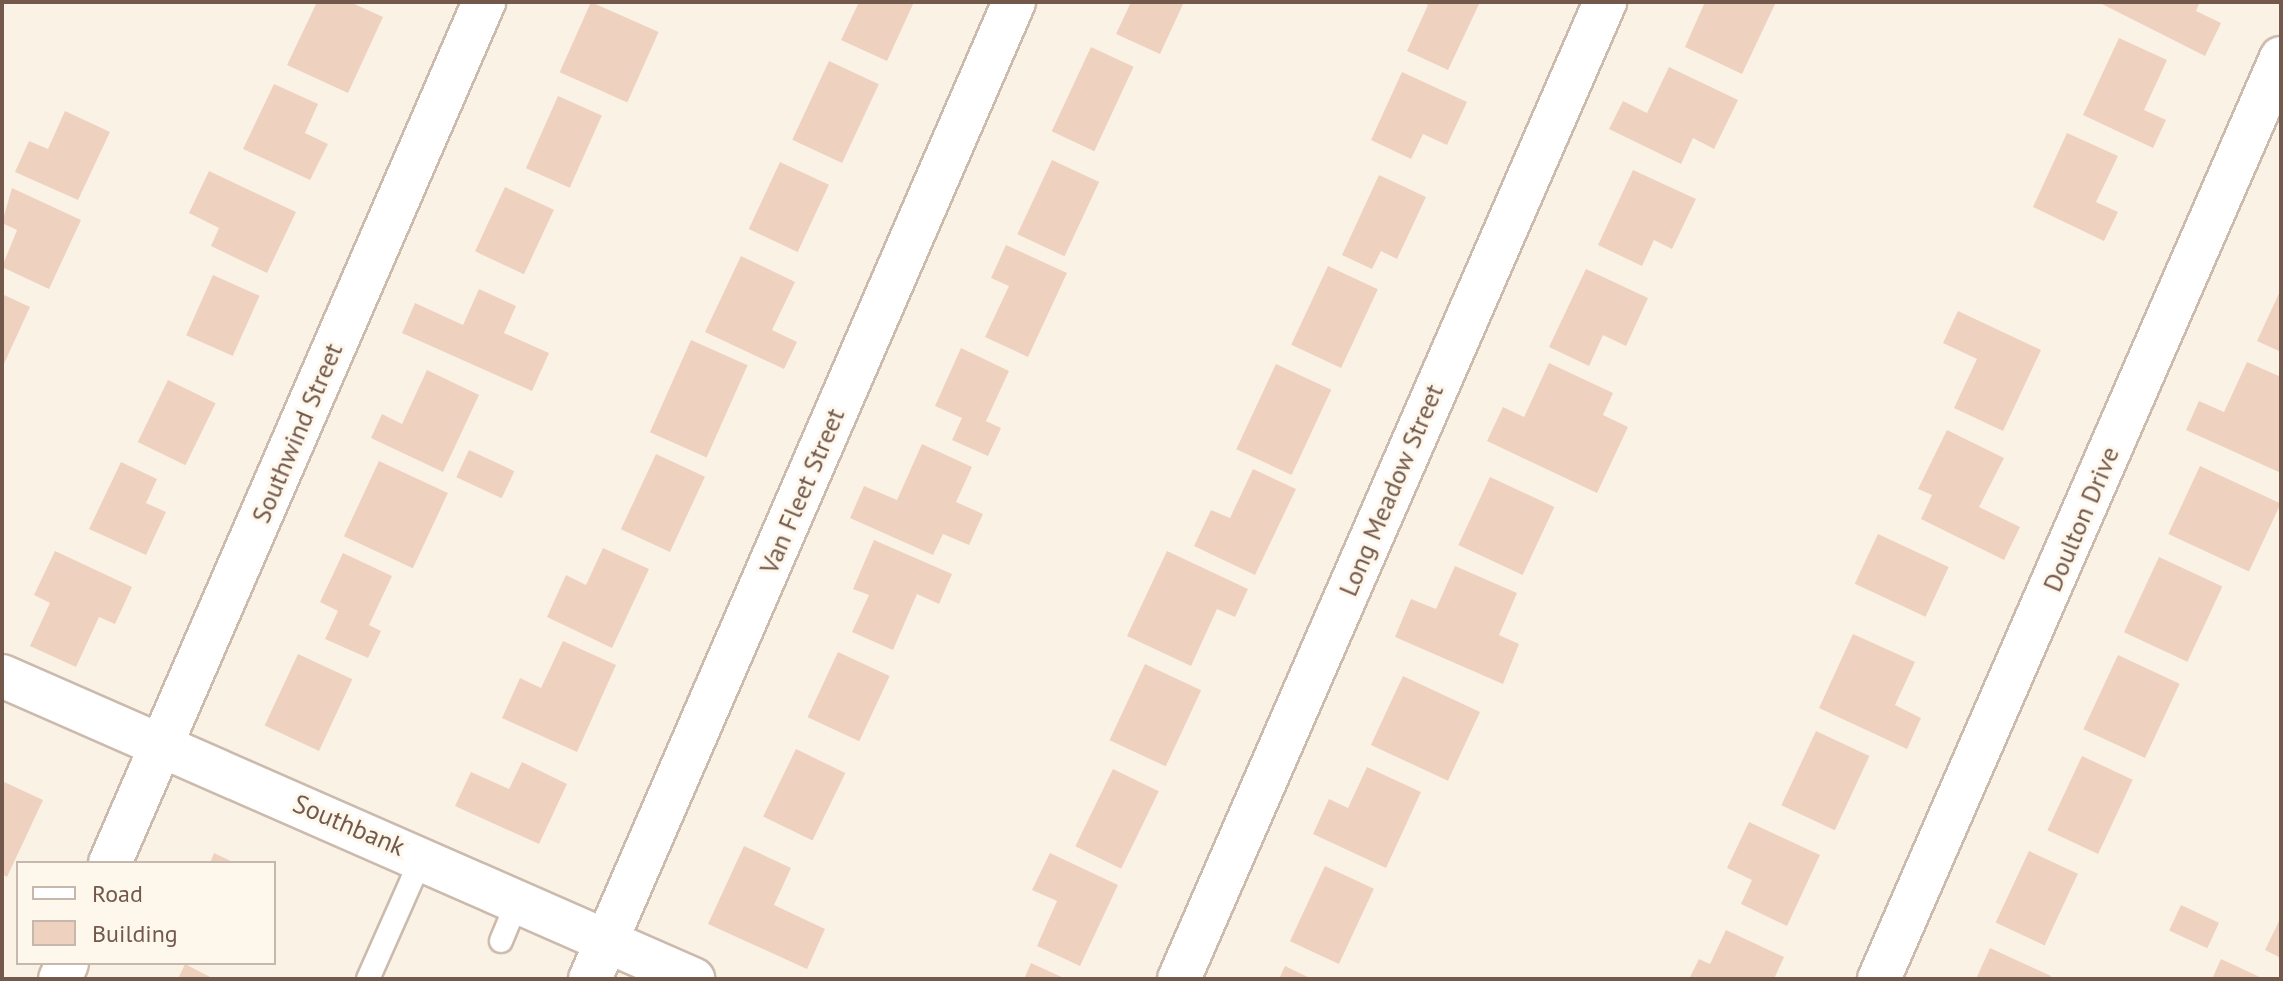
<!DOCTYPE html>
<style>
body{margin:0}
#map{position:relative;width:2283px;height:981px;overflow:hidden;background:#fbf2e6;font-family:"PT Sans",sans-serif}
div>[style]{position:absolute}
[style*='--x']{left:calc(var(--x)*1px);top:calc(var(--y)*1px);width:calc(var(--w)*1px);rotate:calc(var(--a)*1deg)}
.building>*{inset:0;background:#efd1bf;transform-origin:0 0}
.roads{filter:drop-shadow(2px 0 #ccbaad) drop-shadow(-2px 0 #ccbaad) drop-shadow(0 2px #ccbaad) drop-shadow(0 -2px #ccbaad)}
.lane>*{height:22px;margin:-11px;padding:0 11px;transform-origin:11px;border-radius:11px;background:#fff}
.street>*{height:42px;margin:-21px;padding:0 21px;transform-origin:21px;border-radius:21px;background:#fff}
span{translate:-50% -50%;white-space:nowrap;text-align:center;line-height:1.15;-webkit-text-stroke:6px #fef7ec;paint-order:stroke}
.street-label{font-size:26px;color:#73594c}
.frame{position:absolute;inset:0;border:4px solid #73594c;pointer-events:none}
.legend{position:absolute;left:16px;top:861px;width:260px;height:104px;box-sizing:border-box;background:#fef7ec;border:2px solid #c6b8ac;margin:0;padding:10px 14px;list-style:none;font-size:24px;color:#73594c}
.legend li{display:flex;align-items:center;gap:16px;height:40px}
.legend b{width:40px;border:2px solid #c6b8ac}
</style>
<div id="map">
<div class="building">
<i style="clip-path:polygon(317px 2px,350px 2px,383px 17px,348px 93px,287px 65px)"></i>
<i style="left:591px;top:2px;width:74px;height:77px;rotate:24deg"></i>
<i style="clip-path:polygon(859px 2px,914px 2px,887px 61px,841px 40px)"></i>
<i style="clip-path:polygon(1131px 2px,1184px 2px,1160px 54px,1116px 34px)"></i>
<i style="clip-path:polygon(1420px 2px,1480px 2px,1448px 70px,1407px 51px,1428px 5px)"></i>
<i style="clip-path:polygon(1705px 2px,1776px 2px,1742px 74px,1685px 47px)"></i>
<i style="clip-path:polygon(2098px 2px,2200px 2px,2196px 11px,2221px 23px,2205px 56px)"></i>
<i style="clip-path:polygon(2119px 38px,2167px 60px,2144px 110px,2166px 120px,2153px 148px,2083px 115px)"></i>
<i style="left:1091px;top:47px;width:47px;height:93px;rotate:25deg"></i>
<i style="left:829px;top:61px;width:55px;height:87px;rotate:25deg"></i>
<i style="clip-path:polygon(1669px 67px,1738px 100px,1714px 149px,1693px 138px,1681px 164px,1609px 129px,1623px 101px,1647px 113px)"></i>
<i style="clip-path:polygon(1402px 72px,1467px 102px,1447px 145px,1423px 134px,1411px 159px,1371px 140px)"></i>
<i style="clip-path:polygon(274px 84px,318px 104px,305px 133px,328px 144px,310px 180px,243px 149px)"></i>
<i style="left:558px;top:96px;width:48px;height:79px;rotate:24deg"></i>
<i style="clip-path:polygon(65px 111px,110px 132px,78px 200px,15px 172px,29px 141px,48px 149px)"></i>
<i style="clip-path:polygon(2067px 133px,2118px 156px,2096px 202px,2118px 212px,2104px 241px,2033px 207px)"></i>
<i style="left:1052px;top:160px;width:52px;height:82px;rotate:25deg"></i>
<i style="left:780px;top:162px;width:54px;height:74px;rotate:25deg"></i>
<i style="clip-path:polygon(1633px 170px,1696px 199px,1672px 249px,1654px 240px,1642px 266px,1598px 245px)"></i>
<i style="clip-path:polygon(209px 171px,296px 212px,267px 273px,211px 246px,219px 228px,189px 213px)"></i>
<i style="clip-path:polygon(1379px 175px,1426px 197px,1397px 259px,1381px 251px,1372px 269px,1342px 255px)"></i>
<i style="left:505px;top:187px;width:54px;height:71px;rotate:25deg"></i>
<i style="clip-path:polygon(12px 188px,81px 220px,49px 289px,2px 267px,17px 230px,2px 223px)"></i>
<i style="clip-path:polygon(1006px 245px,1067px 273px,1028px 357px,985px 337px,1009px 286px,991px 278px)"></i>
<i style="clip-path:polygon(741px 256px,795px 282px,772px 330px,797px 342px,784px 369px,705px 332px)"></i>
<i style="left:1328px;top:266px;width:55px;height:87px;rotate:25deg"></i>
<i style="clip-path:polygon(1586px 269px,1648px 298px,1626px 346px,1603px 335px,1589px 366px,1549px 347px)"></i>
<i style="left:213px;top:275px;width:51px;height:66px;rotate:24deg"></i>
<i style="clip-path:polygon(479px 289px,516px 306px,504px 333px,549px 353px,532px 391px,402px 333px,415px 303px,463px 325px)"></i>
<i style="clip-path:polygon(2281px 289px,2281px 352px,2257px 341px)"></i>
<i style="clip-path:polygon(2px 294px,30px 307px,2px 368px)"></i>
<i style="clip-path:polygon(1958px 311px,2041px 350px,2003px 431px,1954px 408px,1977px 359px,1943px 343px)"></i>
<i style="left:691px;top:340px;width:62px;height:101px;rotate:24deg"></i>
<i style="clip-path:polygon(961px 348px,1009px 371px,986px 421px,1001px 428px,988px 456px,952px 440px,962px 418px,935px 406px)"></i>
<i style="clip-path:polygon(2247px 362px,2281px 377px,2281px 473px,2186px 430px,2199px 401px,2224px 412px)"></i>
<i style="clip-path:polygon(1549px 363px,1613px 393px,1603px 415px,1628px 427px,1597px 493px,1487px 441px,1503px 407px,1524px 417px)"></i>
<i style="left:1276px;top:364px;width:61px;height:94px;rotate:25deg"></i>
<i style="clip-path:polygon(427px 370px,479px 395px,443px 472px,371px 438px,382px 414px,402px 424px)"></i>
<i style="left:168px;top:380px;width:53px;height:69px;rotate:26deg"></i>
<i style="clip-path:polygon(1947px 430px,2004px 458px,1979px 507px,2020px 527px,2004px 560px,1921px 519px,1932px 495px,1918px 489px)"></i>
<i style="clip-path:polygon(922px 444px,972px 467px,956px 502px,983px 514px,969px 545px,943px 534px,933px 555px,850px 518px,864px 486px,897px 500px)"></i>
<i style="left:469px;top:450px;width:50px;height:30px;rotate:25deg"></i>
<i style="left:656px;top:454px;width:54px;height:83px;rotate:25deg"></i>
<i style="left:379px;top:461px;width:76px;height:83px;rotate:25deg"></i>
<i style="clip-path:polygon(121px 462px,157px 479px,146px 503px,166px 512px,146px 555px,89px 529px)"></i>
<i style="left:2200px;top:466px;width:89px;height:75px;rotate:25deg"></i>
<i style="clip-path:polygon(1253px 469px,1296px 489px,1255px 575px,1194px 546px,1211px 510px,1230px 518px)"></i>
<i style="left:1490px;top:477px;width:71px;height:75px;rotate:25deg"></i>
<i style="left:1878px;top:534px;width:78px;height:55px;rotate:25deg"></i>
<i style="clip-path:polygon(874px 540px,952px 574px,939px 604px,917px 594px,893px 650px,852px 632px,869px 595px,853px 589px)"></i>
<i style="clip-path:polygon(603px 548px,649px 569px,612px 648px,547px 617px,566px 575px,586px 585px)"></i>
<i style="clip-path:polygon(55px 551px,132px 587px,115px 624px,99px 617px,76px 667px,30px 646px,50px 603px,34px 595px)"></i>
<i style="clip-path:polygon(1167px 551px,1248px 589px,1235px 617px,1217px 609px,1191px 666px,1127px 636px)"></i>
<i style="clip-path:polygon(343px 553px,392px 576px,369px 625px,381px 631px,368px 658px,325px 639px,338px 611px,320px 602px)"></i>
<i style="left:2159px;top:557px;width:70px;height:83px;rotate:25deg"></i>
<i style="clip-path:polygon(1455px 566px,1517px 593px,1499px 635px,1519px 644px,1503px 684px,1395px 637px,1411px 599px,1436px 609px)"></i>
<i style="clip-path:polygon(1853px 634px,1915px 662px,1895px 705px,1921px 718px,1907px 749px,1819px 708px)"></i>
<i style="clip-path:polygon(563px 641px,616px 665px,577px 752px,502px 718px,520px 678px,541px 688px)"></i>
<i style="left:838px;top:652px;width:57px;height:72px;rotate:25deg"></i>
<i style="left:298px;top:654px;width:60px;height:79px;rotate:25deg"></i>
<i style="left:2118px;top:655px;width:68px;height:82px;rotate:25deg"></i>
<i style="left:1145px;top:664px;width:62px;height:84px;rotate:25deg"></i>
<i style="left:1403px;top:676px;width:85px;height:76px;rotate:25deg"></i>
<i style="left:1816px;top:731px;width:59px;height:82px;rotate:25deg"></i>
<i style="left:796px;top:749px;width:55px;height:75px;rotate:26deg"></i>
<i style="left:2082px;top:756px;width:56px;height:82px;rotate:25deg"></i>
<i style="clip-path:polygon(522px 762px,567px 784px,539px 844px,455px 806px,471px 772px,509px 789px)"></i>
<i style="clip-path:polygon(1367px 767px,1421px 792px,1386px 868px,1313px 834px,1329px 799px,1348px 808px)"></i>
<i style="left:1113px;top:769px;width:51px;height:86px;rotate:26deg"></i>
<i style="clip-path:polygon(2px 781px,43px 800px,7px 877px,2px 874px)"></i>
<i style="clip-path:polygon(1749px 822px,1820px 855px,1787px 926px,1741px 904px,1752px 880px,1727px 868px)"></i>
<i style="clip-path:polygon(744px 846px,791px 868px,774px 905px,825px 929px,807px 969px,708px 924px)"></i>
<i style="left:2029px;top:851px;width:54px;height:79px;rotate:25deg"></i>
<i style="clip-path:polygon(214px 853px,235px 863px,210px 863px)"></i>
<i style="clip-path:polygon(1050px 853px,1118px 885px,1080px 966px,1037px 946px,1057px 901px,1032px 890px)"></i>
<i style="left:1325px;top:866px;width:54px;height:83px;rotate:25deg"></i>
<i style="left:2181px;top:905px;width:42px;height:28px;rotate:25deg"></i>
<i style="clip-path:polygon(2281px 917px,2281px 958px,2265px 950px)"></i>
<i style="clip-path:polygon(1726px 930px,1784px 957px,1774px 979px,1689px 979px,1699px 959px,1710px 964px)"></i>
<i style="clip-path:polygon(1990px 948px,2051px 976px,2049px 979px,1976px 979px)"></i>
<i style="clip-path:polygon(2221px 959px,2264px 979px,2212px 979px)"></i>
<i style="clip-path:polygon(1031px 963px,1066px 979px,1024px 979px)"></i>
<i style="clip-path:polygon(185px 964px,214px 979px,178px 979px)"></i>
<i style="clip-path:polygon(1285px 966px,1312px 979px,1279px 979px)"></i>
</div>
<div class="roads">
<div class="lane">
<i style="--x:501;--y:941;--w:44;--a:-67.5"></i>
<i style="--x:368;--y:979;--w:133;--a:-66.1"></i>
</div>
<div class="street">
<i style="--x:2;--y:676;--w:755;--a:23.68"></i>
<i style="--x:110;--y:863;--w:939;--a:-66.52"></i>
<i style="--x:60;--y:979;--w:17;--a:-66"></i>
<i style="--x:590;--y:979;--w:1065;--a:-66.54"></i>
<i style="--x:1179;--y:979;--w:1066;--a:-66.44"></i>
<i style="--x:1879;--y:979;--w:1005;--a:-66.42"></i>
</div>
</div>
<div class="street-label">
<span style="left:297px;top:433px;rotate:-67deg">Southwind Street</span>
<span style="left:1391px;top:490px;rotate:-67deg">Long Meadow Street</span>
<span style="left:802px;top:491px;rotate:-67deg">Van Fleet Street</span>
<span style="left:2081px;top:519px;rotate:-67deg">Doulton Drive</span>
<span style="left:349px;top:825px;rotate:23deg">Southbank</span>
</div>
<div class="frame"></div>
<ul class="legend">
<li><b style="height:10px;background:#fff"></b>Road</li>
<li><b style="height:22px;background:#efd1bf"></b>Building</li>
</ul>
</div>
